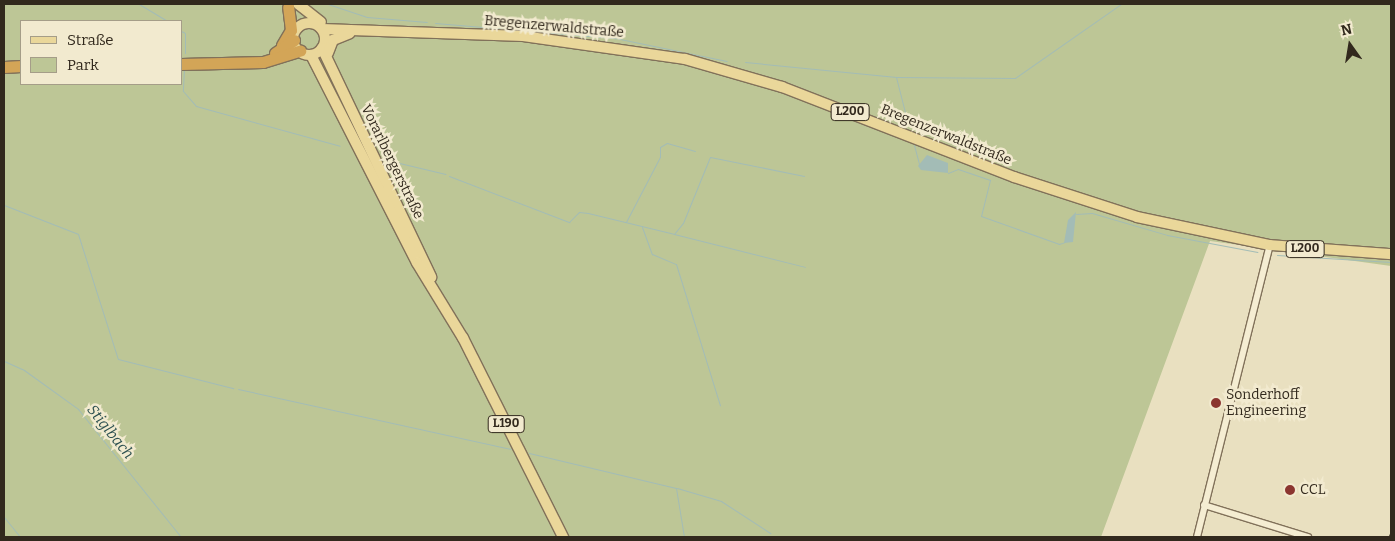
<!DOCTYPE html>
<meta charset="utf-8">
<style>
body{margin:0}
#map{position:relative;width:1395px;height:541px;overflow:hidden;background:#e9e0c0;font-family:Bitter,serif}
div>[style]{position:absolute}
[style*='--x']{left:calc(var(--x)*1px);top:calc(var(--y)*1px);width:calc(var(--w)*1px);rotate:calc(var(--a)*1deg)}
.green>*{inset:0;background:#bdc696}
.water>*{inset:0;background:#a3bcb6}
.stream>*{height:1px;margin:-0.5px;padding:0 0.5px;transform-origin:0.5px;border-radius:0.5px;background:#a3bcb6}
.roads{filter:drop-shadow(1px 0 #81715a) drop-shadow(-1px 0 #81715a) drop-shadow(0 1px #81715a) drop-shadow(0 -1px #81715a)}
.street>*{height:6px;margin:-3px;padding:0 3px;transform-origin:3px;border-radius:3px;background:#f5edd2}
.primary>*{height:10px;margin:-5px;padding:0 5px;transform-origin:5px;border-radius:5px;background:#ead79a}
.primary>.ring{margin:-5px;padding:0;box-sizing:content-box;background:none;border:10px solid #ead79a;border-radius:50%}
.highway>*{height:11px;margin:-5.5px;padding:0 5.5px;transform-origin:5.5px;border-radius:5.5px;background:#d3a557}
.rail>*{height:1px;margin-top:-0.5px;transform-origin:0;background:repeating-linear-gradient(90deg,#32291d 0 9px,transparent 0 18px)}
.dots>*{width:14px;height:14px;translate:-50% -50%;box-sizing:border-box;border:2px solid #f2eacf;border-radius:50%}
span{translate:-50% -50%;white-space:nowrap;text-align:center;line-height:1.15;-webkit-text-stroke:5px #f2eacf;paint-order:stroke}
.shield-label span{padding:1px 4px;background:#f2eacf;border:1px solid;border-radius:4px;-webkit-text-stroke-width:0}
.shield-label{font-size:12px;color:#32291d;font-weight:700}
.street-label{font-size:14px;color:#32291d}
.poi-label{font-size:14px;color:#32291d}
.left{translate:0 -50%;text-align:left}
.water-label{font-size:15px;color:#2d5050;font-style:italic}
.frame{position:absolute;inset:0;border:5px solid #32291d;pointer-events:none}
.legend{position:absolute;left:20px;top:20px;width:162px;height:65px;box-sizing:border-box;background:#f2eacf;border:1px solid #a59d88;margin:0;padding:6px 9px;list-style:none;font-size:15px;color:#32291d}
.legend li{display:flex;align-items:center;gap:10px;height:25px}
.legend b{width:25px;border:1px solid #a59d88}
.north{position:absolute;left:1325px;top:20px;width:50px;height:50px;-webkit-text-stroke:4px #f2eacf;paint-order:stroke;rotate:347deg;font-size:14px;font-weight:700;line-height:20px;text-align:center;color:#32291d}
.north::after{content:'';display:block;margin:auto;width:18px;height:22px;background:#32291d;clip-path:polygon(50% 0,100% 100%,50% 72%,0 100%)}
</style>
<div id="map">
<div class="green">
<i style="clip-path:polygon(evenodd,4px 4px,1391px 4px,1391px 266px,1210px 241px,1101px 537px,4px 537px,4px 4px,21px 21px,181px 21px,181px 84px,21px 84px,21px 21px)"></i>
</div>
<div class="water">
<i style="clip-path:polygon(927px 155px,948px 163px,948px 173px,921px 170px,918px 166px)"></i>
<i style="clip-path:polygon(1076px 212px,1073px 242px,1064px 243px,1068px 220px)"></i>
</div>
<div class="stream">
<i style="--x:139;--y:4;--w:33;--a:31"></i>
<i style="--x:328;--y:4;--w:41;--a:18.4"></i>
<i style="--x:367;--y:17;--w:60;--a:4.8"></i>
<i style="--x:435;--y:23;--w:181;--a:4.8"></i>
<i style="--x:615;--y:38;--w:114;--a:11.6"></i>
<i style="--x:181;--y:31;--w:4;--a:27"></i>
<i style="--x:185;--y:33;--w:20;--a:90"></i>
<i style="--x:745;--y:62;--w:152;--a:5.7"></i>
<i style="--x:896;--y:77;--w:44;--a:75.7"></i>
<i style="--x:184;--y:69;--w:22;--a:93"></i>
<i style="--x:183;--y:91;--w:20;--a:49"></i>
<i style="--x:196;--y:106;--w:149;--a:15.5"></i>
<i style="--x:896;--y:77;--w:119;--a:0.5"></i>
<i style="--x:1015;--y:78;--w:129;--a:-34.9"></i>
<i style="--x:914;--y:145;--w:20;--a:75"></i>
<i style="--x:391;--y:161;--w:56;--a:13.5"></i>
<i style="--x:948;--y:173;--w:11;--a:-22"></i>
<i style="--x:958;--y:169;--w:34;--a:19"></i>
<i style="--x:990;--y:180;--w:37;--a:104"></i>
<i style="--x:981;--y:216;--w:83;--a:19.7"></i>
<i style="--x:1059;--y:244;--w:6;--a:-18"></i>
<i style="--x:449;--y:176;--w:129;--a:21"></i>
<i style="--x:569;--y:222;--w:14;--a:-45"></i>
<i style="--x:579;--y:212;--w:9;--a:6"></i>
<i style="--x:588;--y:213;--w:89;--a:13.7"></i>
<i style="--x:674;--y:234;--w:14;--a:-51"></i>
<i style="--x:683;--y:223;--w:71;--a:-67.8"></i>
<i style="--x:710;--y:157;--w:96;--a:11.4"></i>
<i style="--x:4;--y:205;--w:79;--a:21.4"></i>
<i style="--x:78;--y:234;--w:131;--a:72.3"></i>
<i style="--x:118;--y:359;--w:119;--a:14.2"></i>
<i style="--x:1076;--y:214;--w:16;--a:-4"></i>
<i style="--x:1092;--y:213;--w:78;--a:16.3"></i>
<i style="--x:1167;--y:235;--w:92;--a:10.7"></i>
<i style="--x:626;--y:222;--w:73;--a:-62.4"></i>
<i style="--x:660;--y:157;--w:10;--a:-90"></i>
<i style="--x:660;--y:147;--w:8;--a:-30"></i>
<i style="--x:667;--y:143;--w:29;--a:16"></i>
<i style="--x:642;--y:227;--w:29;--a:70"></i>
<i style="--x:652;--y:254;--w:26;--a:23"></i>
<i style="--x:676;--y:264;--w:148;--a:72.7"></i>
<i style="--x:674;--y:234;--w:135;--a:14.1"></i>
<i style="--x:1277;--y:255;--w:114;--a:3.5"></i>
<i style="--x:4;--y:361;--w:22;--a:24"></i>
<i style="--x:24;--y:370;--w:67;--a:35.8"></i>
<i style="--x:78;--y:409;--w:164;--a:51.2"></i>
<i style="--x:238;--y:389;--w:279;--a:12.4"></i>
<i style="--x:529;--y:453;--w:151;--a:13.4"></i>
<i style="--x:676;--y:488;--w:50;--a:80.7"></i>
<i style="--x:677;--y:488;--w:46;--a:16.5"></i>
<i style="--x:721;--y:501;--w:59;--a:33.1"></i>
<i style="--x:4;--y:517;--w:26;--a:51"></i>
</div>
<div class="roads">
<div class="street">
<i style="--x:1204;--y:505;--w:109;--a:17.1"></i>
<i style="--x:1197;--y:537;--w:301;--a:-76"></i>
</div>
<div class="primary">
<i style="--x:298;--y:4;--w:29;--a:38"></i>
<i class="ring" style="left:293px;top:23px;width:22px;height:22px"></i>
<i style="--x:322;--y:29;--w:201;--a:2"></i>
<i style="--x:523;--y:36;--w:164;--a:8.1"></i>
<i style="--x:685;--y:59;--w:101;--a:16.1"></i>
<i style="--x:782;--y:87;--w:249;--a:21.2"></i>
<i style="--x:1014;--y:177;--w:129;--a:18"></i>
<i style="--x:1137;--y:217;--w:136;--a:11.9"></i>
<i style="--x:1270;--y:245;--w:121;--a:4.3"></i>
<i style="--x:322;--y:48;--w:254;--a:64.5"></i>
<i style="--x:328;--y:53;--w:14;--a:-69"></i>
<i style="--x:333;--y:40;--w:18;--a:-22"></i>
<i style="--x:311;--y:55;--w:233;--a:63"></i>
<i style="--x:417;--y:263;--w:88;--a:58.5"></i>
<i style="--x:463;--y:338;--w:223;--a:63.3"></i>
</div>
<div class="highway">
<i style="--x:282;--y:45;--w:17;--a:-59"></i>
<i style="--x:291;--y:30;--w:23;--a:-97"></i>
<i style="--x:275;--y:53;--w:23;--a:-34"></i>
<i style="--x:181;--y:64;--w:82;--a:-1.4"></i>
<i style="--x:263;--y:62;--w:39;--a:-17"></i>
<i style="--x:4;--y:67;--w:17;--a:-3"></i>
</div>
</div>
<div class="rail">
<i style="--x:1389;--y:537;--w:5;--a:-68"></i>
</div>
<div class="dots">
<i style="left:1216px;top:403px;background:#8b352f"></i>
<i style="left:1290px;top:490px;background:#8b352f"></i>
</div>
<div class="shield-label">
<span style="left:850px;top:112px">L200</span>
<span style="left:1305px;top:249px">L200</span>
<span style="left:506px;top:424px">L190</span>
</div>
<div class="street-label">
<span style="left:554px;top:27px;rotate:5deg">Bregenzerwaldstraße</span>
<span style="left:946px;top:135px;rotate:22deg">Bregenzerwaldstraße</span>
<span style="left:392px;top:162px;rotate:64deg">Vorarlbergerstraße</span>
</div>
<div class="poi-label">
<span class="left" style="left:1226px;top:403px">Sonderhoff<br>Engineering</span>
<span class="left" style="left:1300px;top:490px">CCL</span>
</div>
<div class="water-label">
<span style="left:110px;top:432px;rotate:51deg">Stiglbach</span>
</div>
<div class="frame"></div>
<ul class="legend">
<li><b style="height:6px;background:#ead79a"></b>Straße</li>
<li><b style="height:14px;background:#bdc696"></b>Park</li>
</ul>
<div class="north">N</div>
</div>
